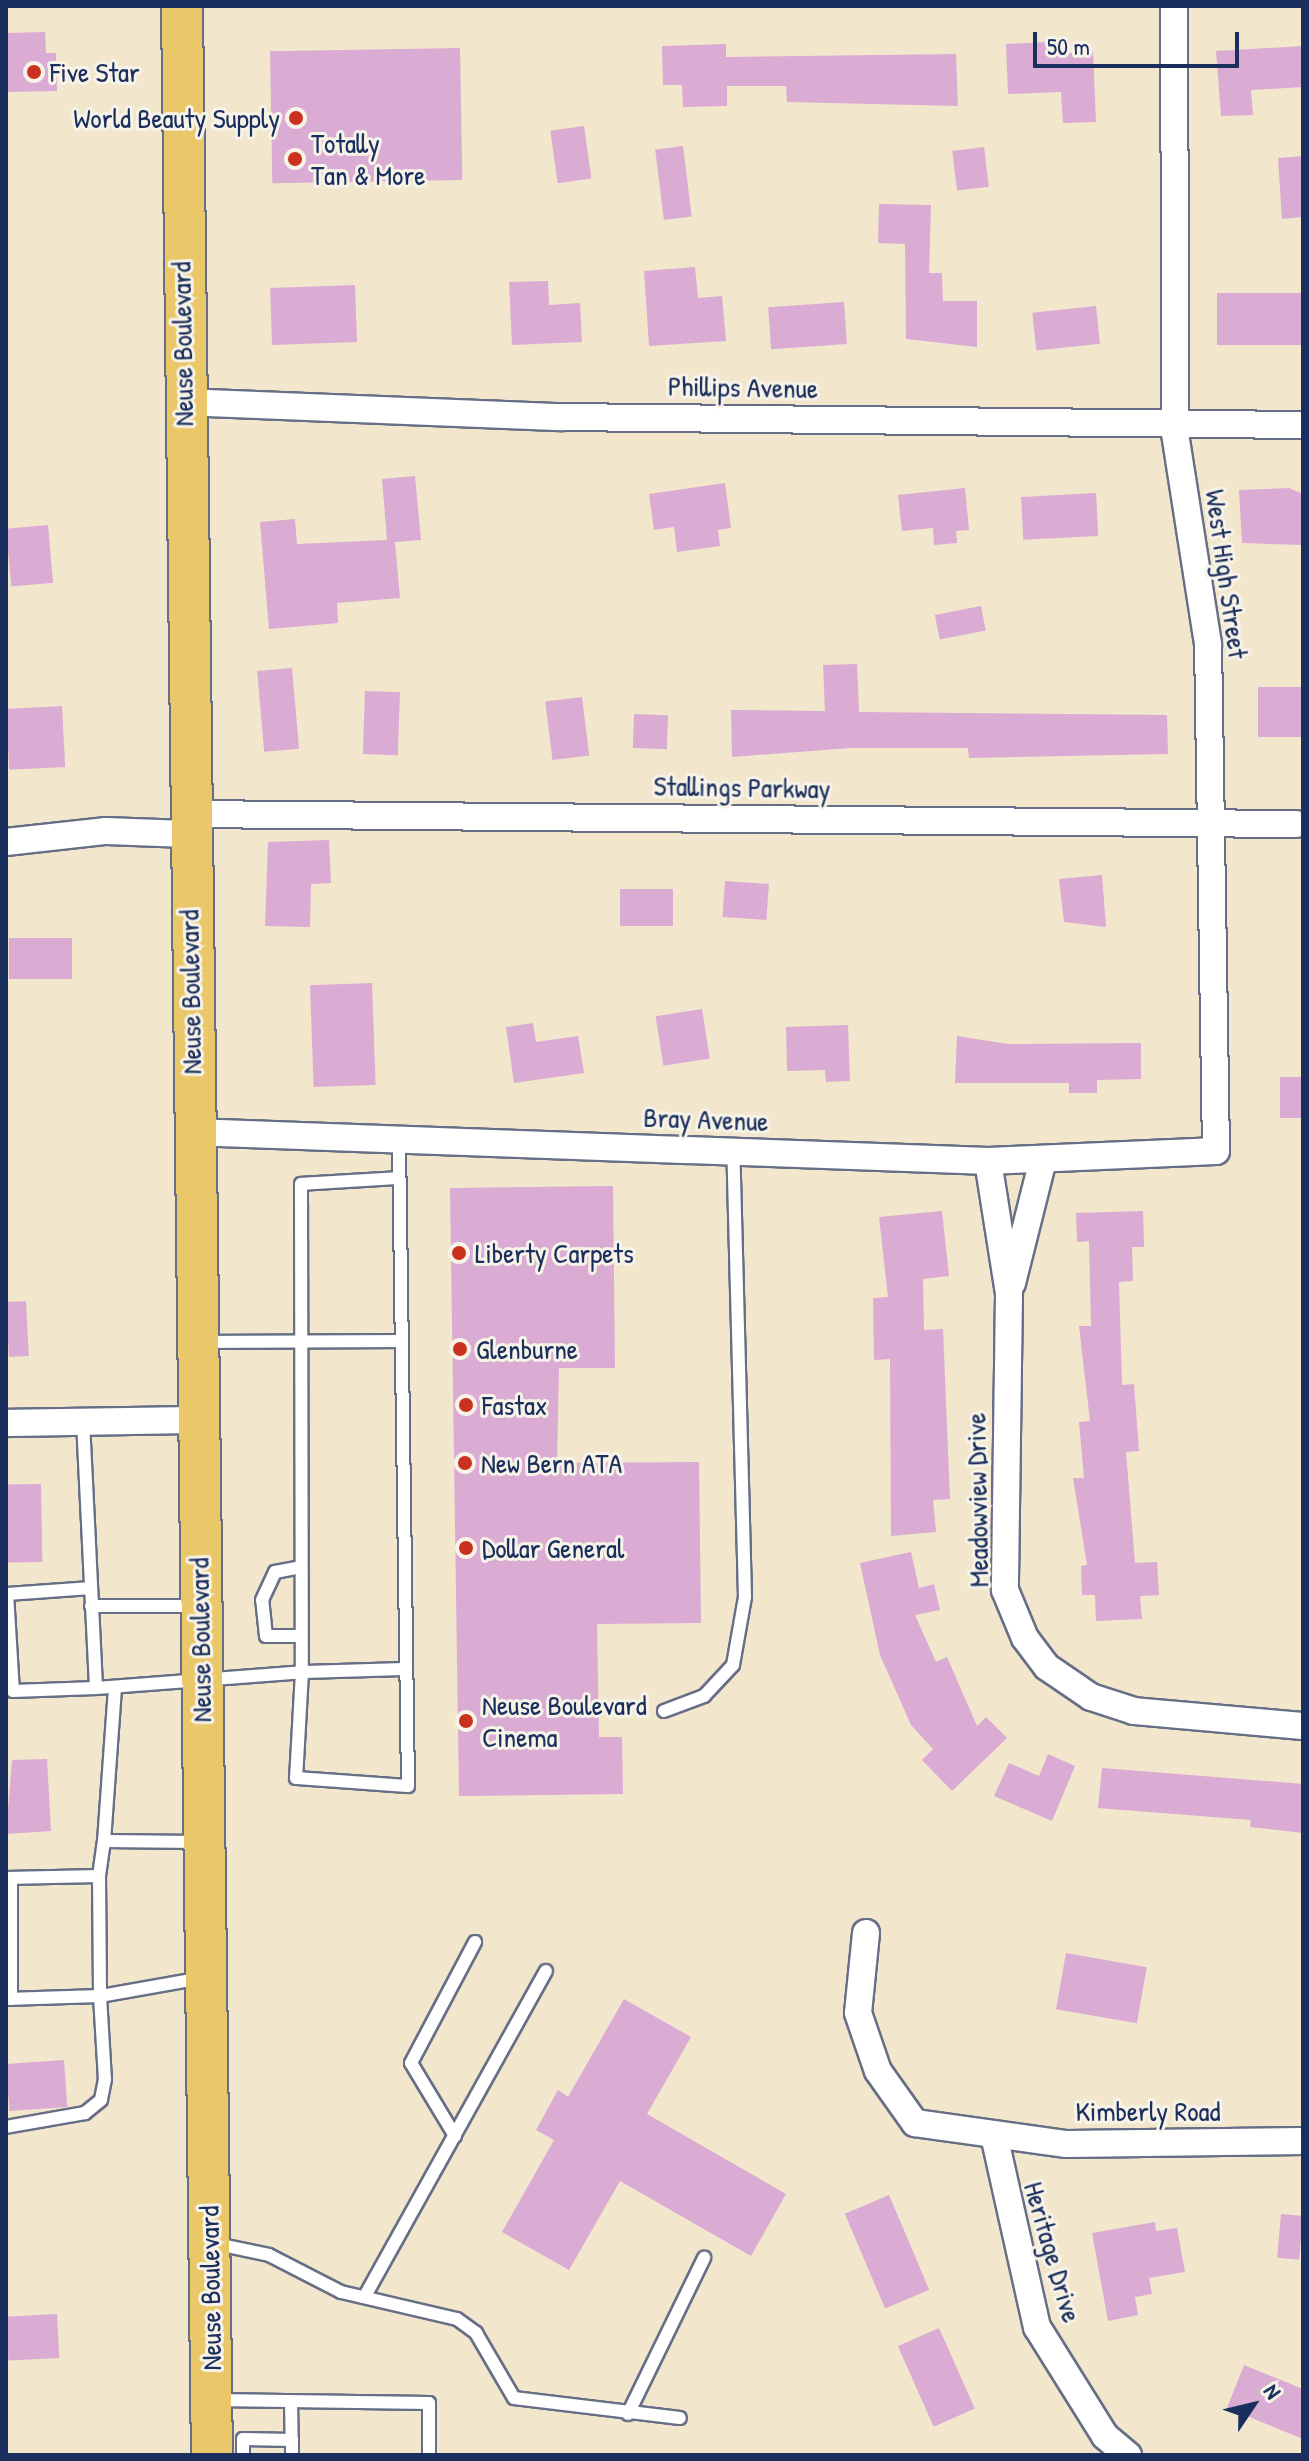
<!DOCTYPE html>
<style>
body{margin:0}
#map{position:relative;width:1309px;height:2461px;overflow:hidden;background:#f2e6cd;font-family:"Patrick Hand",sans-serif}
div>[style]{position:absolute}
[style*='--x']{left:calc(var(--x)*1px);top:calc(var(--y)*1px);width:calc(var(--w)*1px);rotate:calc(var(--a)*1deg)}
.building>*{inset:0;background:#daabd3;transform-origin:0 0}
.roads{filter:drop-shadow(2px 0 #666f85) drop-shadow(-2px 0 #666f85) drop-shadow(0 2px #666f85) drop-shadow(0 -2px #666f85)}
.lane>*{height:12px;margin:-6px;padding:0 6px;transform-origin:6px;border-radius:6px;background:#fff}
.street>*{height:26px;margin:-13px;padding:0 13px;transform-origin:13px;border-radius:13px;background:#fff}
.primary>*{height:40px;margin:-20px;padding:0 20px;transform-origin:20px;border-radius:20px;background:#eac769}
.dots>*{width:22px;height:22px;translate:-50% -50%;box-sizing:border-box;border:4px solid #f7f3e8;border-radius:50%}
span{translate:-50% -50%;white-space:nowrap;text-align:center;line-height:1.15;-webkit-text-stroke:6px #f7f3e8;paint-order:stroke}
.poi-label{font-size:28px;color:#1b2f5e}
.left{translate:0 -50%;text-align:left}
.right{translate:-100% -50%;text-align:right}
.street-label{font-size:28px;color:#1b2f5e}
.frame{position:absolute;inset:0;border:8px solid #1b2f5e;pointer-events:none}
.north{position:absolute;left:1213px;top:2365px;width:80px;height:80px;-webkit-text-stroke:6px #f7f3e8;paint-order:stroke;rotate:55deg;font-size:22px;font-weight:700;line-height:32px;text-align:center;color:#1b2f5e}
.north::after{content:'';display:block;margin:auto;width:28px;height:36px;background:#1b2f5e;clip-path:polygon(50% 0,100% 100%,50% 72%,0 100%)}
.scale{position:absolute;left:1033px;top:32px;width:206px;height:36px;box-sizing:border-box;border:4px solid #1b2f5e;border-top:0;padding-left:10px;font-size:24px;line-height:28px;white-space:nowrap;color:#1b2f5e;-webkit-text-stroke:6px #f7f3e8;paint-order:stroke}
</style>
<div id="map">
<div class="building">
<i style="clip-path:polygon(45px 32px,46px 53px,56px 53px,57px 91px,6px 92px,6px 33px)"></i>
<i style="clip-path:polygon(1047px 42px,1048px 54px,1093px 52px,1096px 122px,1063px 123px,1061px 92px,1008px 94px,1006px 44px)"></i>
<i style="clip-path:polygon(726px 44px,726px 57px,956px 54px,958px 106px,787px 102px,786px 86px,727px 86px,727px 106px,683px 107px,682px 85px,663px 85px,662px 46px)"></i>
<i style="clip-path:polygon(1303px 46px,1303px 87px,1251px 90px,1253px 115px,1221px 116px,1216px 51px)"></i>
<i style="left:460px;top:48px;width:132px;height:190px;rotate:89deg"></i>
<i style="left:584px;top:126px;width:53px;height:34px;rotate:82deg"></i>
<i style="left:683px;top:146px;width:71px;height:28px;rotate:83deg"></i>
<i style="left:984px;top:147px;width:40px;height:32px;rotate:83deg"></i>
<i style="clip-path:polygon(1303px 156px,1303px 217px,1282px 219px,1278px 158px)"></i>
<i style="clip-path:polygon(879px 204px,931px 205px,929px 273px,942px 273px,943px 301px,977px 301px,977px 347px,906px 339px,905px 244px,878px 243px)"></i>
<i style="clip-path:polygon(695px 267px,698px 298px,722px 296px,726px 341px,649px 346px,644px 271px)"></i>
<i style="clip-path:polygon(548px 281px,549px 305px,580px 303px,582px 342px,512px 345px,509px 282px)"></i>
<i style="left:355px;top:285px;width:57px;height:85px;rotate:88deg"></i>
<i style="left:1303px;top:293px;width:52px;height:86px;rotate:90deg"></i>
<i style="left:844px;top:302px;width:42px;height:76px;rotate:86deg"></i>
<i style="left:1096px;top:306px;width:38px;height:64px;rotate:84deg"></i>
<i style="clip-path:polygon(415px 476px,421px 540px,395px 542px,400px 598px,337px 603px,338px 623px,269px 629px,260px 522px,295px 519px,297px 544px,387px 540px,382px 479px)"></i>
<i style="clip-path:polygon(725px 483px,731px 528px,718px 530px,720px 546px,677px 552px,674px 527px,654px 530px,649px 494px)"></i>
<i style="clip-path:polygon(965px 488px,969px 530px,956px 531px,957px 543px,934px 545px,933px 528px,902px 531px,898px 495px)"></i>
<i style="clip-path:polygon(1289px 488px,1303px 494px,1303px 545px,1242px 543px,1239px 490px)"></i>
<i style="left:1096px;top:493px;width:43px;height:75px;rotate:87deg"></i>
<i style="left:48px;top:525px;width:58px;height:42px;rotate:85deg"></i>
<i style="left:981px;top:606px;width:25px;height:47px;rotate:79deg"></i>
<i style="clip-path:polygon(857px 664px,859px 712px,1167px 715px,1168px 754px,969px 758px,968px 748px,850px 748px,732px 757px,731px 710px,825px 711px,823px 665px)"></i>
<i style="left:292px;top:668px;width:81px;height:35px;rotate:85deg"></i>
<i style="left:1303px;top:687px;width:50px;height:45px;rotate:90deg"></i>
<i style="left:365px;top:691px;width:35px;height:63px;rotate:2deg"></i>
<i style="left:582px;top:697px;width:59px;height:37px;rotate:83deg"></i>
<i style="left:62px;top:706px;width:61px;height:56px;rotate:87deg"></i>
<i style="left:634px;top:714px;width:34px;height:34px;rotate:2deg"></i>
<i style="clip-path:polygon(329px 840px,331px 883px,311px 884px,310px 927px,265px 926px,268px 842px)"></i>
<i style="clip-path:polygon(1102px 875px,1106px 927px,1064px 922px,1059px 879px)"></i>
<i style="left:725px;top:881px;width:44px;height:36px;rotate:4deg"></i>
<i style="left:620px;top:889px;width:53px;height:37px"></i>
<i style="left:9px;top:938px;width:63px;height:41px"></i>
<i style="left:372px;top:983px;width:102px;height:62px;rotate:88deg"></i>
<i style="left:702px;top:1009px;width:50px;height:47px;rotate:81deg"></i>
<i style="clip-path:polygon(533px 1023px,536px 1042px,578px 1036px,584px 1073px,514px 1083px,506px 1027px)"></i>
<i style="clip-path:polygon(848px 1025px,850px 1081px,826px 1082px,825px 1070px,787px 1071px,786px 1027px)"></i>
<i style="clip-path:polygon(957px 1036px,1008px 1044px,1141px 1043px,1141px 1079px,1097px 1080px,1097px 1093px,1069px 1093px,1069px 1083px,955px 1083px)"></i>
<i style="left:1303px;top:1077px;width:41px;height:23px;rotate:90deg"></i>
<i style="clip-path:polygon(613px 1186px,615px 1368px,559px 1368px,557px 1463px,699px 1462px,701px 1623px,597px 1624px,599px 1737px,622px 1737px,623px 1794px,459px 1796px,450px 1188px)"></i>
<i style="clip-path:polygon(942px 1211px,949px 1276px,923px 1279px,924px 1330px,943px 1329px,950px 1499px,933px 1500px,936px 1532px,891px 1536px,890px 1359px,874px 1360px,873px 1298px,888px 1297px,879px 1217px)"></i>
<i style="clip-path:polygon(1143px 1211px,1144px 1247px,1132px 1247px,1133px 1281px,1119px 1282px,1122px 1385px,1134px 1384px,1139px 1451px,1126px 1452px,1135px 1563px,1157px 1562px,1159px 1595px,1140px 1596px,1142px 1619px,1096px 1621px,1095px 1595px,1082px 1595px,1081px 1566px,1087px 1565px,1073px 1478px,1084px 1478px,1079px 1422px,1090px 1421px,1079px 1326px,1091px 1326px,1089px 1241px,1077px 1242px,1076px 1213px)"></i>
<i style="left:26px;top:1301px;width:55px;height:20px;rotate:87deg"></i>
<i style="left:41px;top:1484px;width:78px;height:35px;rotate:89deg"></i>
<i style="clip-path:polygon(911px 1552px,919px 1588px,934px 1584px,940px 1610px,915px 1615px,936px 1662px,947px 1657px,977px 1726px,986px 1717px,1007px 1738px,952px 1791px,922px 1760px,933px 1749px,911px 1725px,880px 1655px,860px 1563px)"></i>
<i style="clip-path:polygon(1048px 1754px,1075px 1766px,1052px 1821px,994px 1796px,1009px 1763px,1039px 1776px)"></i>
<i style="clip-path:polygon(47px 1759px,51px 1831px,6px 1834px,12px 1760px)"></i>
<i style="clip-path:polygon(1102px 1768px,1303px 1784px,1303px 1833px,1250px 1827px,1251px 1820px,1098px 1808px)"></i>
<i style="left:1066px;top:1953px;width:82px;height:57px;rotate:10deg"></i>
<i style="clip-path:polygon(624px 1999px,691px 2037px,647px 2114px,786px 2194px,751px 2256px,620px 2181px,569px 2270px,502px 2232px,554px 2140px,536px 2130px,558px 2090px,568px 2097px)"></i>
<i style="left:64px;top:2060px;width:47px;height:58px;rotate:86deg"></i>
<i style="left:889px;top:2195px;width:103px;height:48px;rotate:67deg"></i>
<i style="left:1281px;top:2214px;width:22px;height:44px;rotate:5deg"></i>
<i style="clip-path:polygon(1155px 2222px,1156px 2231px,1177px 2228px,1185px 2272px,1149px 2278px,1152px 2294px,1135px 2297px,1138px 2315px,1108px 2321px,1092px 2233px)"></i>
<i style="left:57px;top:2314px;width:44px;height:51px;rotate:87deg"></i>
<i style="left:939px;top:2328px;width:88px;height:45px;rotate:66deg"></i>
<i style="clip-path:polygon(1244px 2365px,1303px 2389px,1303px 2439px,1227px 2408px)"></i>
</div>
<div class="roads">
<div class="lane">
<i style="--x:399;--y:1178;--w:98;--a:176.5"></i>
<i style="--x:301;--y:1184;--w:488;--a:89.9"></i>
<i style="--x:302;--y:1672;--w:104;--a:-1.7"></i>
<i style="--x:202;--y:1342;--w:199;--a:-0.3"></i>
<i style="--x:83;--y:1421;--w:267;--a:87.2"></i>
<i style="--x:96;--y:1688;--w:207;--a:-4.4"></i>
<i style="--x:302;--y:1672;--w:106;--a:93.2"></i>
<i style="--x:296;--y:1778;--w:112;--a:4.1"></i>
<i style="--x:408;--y:1786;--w:647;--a:-90.8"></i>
<i style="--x:91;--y:1588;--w:84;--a:175.9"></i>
<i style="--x:7;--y:1594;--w:97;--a:86.5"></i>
<i style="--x:13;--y:1691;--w:83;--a:-2.1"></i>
<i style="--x:91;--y:1606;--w:105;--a:0"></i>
<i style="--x:301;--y:1636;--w:35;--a:180"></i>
<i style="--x:266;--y:1636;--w:36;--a:-96"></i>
<i style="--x:262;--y:1600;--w:31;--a:-65"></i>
<i style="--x:275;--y:1572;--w:26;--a:-11"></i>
<i style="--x:115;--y:1688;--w:153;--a:94.1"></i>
<i style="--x:104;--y:1841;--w:95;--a:0.6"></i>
<i style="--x:664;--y:1711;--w:43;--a:-20.6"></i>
<i style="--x:704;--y:1696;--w:42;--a:-46.9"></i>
<i style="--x:733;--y:1665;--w:69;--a:-80"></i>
<i style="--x:745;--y:1597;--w:445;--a:-91.5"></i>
<i style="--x:99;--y:1876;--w:35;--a:-82"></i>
<i style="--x:6;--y:1878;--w:93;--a:-1.2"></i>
<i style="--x:99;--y:1876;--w:120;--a:89.5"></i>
<i style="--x:100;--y:1996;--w:104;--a:-10"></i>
<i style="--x:11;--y:1878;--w:121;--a:90"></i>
<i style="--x:6;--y:1999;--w:94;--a:-1.8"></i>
<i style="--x:100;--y:1996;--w:83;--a:86.6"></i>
<i style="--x:105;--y:2079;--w:21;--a:101"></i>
<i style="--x:101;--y:2100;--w:21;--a:141"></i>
<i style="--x:85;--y:2113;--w:80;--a:170"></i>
<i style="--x:455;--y:2136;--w:85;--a:-121.1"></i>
<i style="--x:411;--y:2063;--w:137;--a:-62.1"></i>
<i style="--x:217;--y:2244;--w:53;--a:11.9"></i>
<i style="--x:269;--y:2255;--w:81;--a:27.2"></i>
<i style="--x:341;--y:2292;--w:119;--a:13.1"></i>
<i style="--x:457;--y:2319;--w:24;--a:36"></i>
<i style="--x:476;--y:2333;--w:75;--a:59.7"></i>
<i style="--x:514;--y:2398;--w:167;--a:6.9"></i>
<i style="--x:365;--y:2296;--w:372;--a:-60.9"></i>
<i style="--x:215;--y:2400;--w:214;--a:0.8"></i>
<i style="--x:429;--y:2403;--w:52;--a:90"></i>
<i style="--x:291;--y:2401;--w:39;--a:89"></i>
<i style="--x:628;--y:2414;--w:174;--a:-64"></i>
<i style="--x:243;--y:2455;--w:16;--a:-90"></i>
<i style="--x:243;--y:2439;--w:49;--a:1.2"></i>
<i style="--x:292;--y:2440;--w:12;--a:90"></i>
</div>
<div class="street">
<i style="--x:183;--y:402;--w:378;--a:2.3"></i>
<i style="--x:561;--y:417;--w:742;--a:0.62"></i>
<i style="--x:187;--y:814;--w:1109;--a:0.52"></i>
<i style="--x:6;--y:842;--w:101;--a:-6.3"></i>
<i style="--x:106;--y:831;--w:81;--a:2.1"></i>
<i style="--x:192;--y:1132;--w:797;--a:2.09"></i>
<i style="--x:988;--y:1161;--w:228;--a:-2.5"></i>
<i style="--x:1216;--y:1151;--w:507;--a:-90.9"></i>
<i style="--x:1208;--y:644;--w:214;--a:-98.9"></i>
<i style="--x:1175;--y:433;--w:427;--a:-90.1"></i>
<i style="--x:988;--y:1161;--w:135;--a:81"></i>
<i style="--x:1009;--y:1294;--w:296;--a:90.8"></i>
<i style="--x:1005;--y:1590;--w:52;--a:67.4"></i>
<i style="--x:1025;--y:1638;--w:36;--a:53"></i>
<i style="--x:1047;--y:1667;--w:53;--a:34.3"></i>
<i style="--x:1091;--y:1697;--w:45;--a:18"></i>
<i style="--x:1134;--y:1711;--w:170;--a:5.1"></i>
<i style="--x:1012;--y:1283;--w:127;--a:-75.9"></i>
<i style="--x:6;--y:1423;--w:189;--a:-0.9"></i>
<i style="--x:866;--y:1933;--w:80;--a:95.7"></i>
<i style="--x:858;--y:2013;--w:61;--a:71"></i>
<i style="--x:878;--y:2071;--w:64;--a:54.6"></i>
<i style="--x:915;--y:2123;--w:153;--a:7.9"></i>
<i style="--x:1067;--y:2144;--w:236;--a:-0.7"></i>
<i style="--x:994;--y:2135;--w:197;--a:77.4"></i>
<i style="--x:1037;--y:2327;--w:128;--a:58"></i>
<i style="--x:1105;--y:2436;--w:30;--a:40"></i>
</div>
<div class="primary">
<i style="--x:182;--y:6;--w:2449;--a:89.3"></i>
</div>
</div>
<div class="dots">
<i style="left:34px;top:72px;background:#c8321e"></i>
<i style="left:296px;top:118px;background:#c8321e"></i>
<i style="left:295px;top:159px;background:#c8321e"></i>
<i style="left:459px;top:1253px;background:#c8321e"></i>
<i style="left:460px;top:1349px;background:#c8321e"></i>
<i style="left:466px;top:1405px;background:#c8321e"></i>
<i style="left:465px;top:1463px;background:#c8321e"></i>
<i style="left:466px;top:1548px;background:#c8321e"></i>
<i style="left:466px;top:1721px;background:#c8321e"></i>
</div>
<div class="poi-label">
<span class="left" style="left:50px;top:72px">Five Star</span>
<span class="right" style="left:280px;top:118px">World Beauty Supply</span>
<span class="left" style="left:311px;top:159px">Totally<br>Tan &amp; More</span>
<span class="left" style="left:475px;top:1253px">Liberty Carpets</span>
<span class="left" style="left:476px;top:1349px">Glenburne</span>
<span class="left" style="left:482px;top:1405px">Fastax</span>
<span class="left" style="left:481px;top:1463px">New Bern ATA</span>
<span class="left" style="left:482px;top:1548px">Dollar General</span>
<span class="left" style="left:482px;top:1721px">Neuse Boulevard<br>Cinema</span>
</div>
<div class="street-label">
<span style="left:182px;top:344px;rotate:-91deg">Neuse Boulevard</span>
<span style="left:743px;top:387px;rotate:1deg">Phillips Avenue</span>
<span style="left:1227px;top:574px;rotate:82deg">West High Street</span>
<span style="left:742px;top:787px;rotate:1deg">Stallings Parkway</span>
<span style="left:190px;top:992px;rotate:-91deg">Neuse Boulevard</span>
<span style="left:706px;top:1119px;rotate:2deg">Bray Avenue</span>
<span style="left:977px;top:1500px;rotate:-91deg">Meadowview Drive</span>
<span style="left:200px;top:1640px;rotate:-91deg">Neuse Boulevard</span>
<span style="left:1148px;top:2111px">Kimberly Road</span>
<span style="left:1053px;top:2252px;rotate:74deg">Heritage Drive</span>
<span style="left:210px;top:2288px;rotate:-91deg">Neuse Boulevard</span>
</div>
<div class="frame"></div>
<div class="north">N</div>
<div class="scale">50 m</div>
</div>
